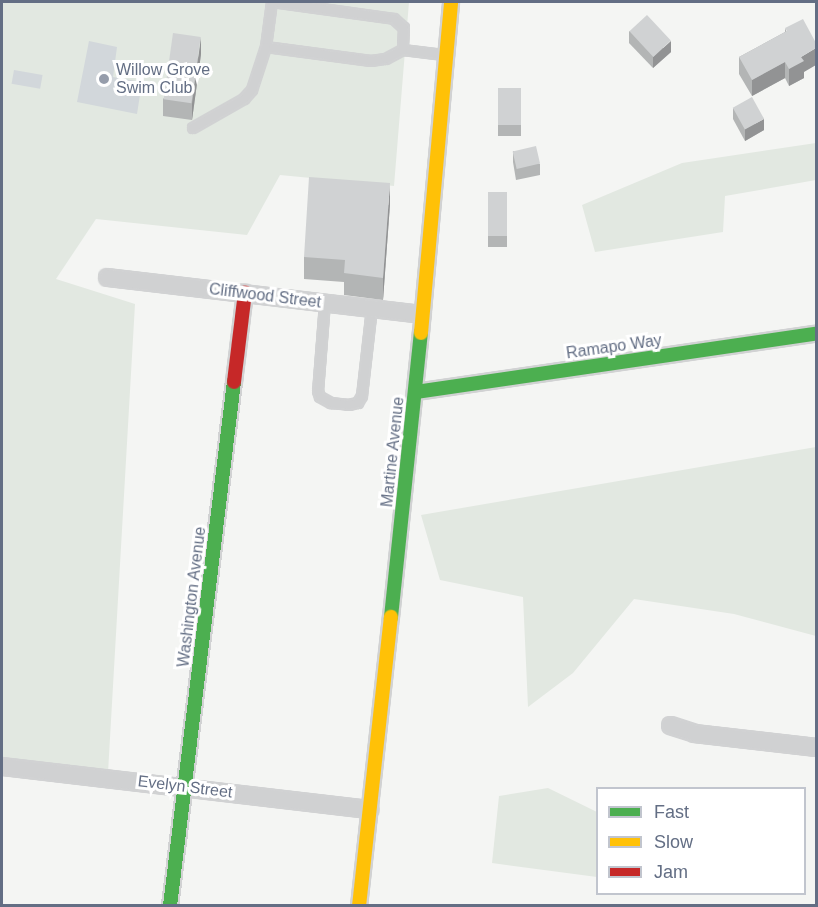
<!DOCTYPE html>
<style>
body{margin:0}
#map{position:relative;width:818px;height:907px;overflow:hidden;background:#f4f5f3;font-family:Arial,sans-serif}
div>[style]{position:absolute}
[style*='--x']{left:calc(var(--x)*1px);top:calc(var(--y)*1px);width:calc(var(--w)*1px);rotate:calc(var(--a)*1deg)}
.green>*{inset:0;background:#e2e8e1}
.water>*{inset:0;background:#d2d7db;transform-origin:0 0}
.roads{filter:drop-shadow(2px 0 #d1d2d3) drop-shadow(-2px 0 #d1d2d3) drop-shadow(0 2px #d1d2d3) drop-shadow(0 -2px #d1d2d3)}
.lane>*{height:8px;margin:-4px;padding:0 4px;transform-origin:4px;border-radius:4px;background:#d0d1d2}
.street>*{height:15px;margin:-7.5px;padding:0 7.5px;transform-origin:7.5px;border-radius:7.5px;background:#d0d1d2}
.fast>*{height:14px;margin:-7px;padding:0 7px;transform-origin:7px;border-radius:7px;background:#4caf50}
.slow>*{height:14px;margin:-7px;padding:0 7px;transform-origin:7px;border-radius:7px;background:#ffc107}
.jam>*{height:14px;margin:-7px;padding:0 7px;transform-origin:7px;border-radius:7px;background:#c62828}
.wall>*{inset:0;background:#b3b5b5;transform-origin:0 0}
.shaded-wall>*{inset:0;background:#929394}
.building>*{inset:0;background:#d0d2d3;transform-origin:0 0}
.dots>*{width:16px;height:16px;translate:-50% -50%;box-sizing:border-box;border:3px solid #fff;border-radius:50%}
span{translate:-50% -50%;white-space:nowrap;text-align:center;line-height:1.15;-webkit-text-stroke:6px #fff;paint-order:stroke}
.poi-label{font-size:16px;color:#636e84}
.left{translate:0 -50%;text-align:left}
.street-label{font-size:16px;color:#636e84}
.frame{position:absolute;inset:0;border:3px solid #636e84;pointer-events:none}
.legend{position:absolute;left:596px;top:787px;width:210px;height:108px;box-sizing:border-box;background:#fff;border:2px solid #c1c5ce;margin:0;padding:8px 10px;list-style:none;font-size:18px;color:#636e84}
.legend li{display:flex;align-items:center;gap:12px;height:30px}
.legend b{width:30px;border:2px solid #c1c5ce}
</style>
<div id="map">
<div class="green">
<i style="clip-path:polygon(2px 2px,409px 2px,394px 186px,280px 175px,247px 235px,96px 219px,56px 279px,135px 304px,108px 773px,2px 762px)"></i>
<i style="clip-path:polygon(816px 143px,816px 180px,725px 196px,723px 232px,595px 252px,582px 205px,682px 163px)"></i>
<i style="clip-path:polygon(816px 447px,816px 636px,734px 614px,634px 599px,573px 673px,528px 707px,523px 597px,440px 580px,421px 515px)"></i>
<i style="clip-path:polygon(548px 788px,597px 812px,597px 877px,492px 863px,499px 796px)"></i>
</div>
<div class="water">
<i style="clip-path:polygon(89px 41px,117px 47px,113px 77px,142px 82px,137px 114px,77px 102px)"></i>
<i style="left:14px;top:70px;width:29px;height:14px;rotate:10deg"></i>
</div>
<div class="roads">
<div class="lane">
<i style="--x:272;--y:2;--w:45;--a:97.6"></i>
<i style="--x:266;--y:47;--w:106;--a:7.6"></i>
<i style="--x:371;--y:61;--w:15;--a:-8"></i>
<i style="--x:386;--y:59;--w:19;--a:-28"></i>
<i style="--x:403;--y:50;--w:41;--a:7"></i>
<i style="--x:272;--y:2;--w:123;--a:7.9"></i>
<i style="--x:394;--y:19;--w:13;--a:42"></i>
<i style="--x:404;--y:28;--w:22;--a:93"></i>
<i style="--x:193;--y:128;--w:59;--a:-29.6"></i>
<i style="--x:244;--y:99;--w:12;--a:-48"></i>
<i style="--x:252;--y:90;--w:45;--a:-72"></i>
<i style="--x:325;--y:303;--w:88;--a:94.5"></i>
<i style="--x:318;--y:391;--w:6;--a:72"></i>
<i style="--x:320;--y:397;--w:13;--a:29"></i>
<i style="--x:331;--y:403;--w:18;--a:6"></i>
<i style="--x:349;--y:405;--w:9;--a:-13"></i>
<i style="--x:358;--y:403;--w:8;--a:-60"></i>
<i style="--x:362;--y:396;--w:89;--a:-83.5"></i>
</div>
<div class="street">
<i style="--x:107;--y:277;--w:317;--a:6.7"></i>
<i style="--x:670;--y:725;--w:25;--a:18"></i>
<i style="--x:694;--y:733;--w:123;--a:6.5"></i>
<i style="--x:2;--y:766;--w:370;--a:6.7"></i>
</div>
<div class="fast">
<i style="--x:416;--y:392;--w:404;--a:-8.3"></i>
<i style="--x:391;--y:617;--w:286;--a:-84"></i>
<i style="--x:170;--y:906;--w:528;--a:-83.04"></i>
</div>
<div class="slow">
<i style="--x:421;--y:333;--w:332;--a:-84.8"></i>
<i style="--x:359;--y:906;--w:291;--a:-83.7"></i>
</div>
<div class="jam">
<i style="--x:234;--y:382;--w:90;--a:-83"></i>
</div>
</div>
<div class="wall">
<i style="clip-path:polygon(785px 28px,804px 72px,804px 78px,789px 86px,785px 78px,752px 96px,739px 74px,739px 57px,785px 32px)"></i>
<i style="clip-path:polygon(629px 31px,671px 52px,653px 68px,629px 43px)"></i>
<i style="clip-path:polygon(201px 54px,192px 120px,163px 116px,163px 99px)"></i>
<i style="left:498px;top:88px;width:23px;height:48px"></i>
<i style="clip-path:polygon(733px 108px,764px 130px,745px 141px,733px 119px)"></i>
<i style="clip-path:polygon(513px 151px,540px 164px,540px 175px,516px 180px,513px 162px)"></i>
<i style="left:488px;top:192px;width:19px;height:55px"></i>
<i style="clip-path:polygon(390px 204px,383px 300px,344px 295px,344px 282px,304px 279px,304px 257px)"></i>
</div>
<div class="shaded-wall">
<i style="clip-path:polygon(201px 37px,201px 54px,192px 120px,192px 104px)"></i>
<i style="clip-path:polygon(671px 41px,671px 52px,653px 68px,653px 57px)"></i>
<i style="clip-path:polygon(816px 48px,816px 65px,804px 72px,804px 78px,789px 86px,789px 69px,801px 57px)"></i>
<i style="clip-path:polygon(785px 62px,785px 78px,752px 96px,752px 80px)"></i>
<i style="clip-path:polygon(764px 119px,764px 130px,745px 141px,745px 129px)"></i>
<i style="clip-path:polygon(390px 183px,390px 204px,383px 300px,383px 278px)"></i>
</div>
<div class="building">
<i style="left:647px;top:15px;width:35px;height:24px;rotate:47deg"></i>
<i style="clip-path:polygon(803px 19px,816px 43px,816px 48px,801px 57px,804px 61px,789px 69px,785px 62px,752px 80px,739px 57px,787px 31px,785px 28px)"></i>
<i style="left:173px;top:33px;width:28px;height:67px;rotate:8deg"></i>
<i style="left:498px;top:88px;width:23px;height:37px"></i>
<i style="left:752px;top:97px;width:25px;height:22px;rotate:61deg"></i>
<i style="left:536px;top:146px;width:18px;height:24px;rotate:77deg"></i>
<i style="clip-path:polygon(309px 177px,390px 183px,383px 278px,344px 273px,345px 260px,304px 257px)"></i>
<i style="left:488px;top:192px;width:19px;height:44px"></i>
</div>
<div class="dots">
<i style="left:104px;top:79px;background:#969dab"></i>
</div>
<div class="poi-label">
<span class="left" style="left:116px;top:79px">Willow Grove<br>Swim Club</span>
</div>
<div class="street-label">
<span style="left:265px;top:296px;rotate:7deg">Cliffwood Street</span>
<span style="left:614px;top:347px;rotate:-8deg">Ramapo Way</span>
<span style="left:393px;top:452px;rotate:-84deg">Martine Avenue</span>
<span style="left:192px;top:597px;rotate:-83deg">Washington Avenue</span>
<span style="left:185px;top:787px;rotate:7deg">Evelyn Street</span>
</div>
<div class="frame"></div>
<ul class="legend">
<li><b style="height:8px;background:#4caf50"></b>Fast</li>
<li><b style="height:8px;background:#ffc107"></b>Slow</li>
<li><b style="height:8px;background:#c62828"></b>Jam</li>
</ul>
</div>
